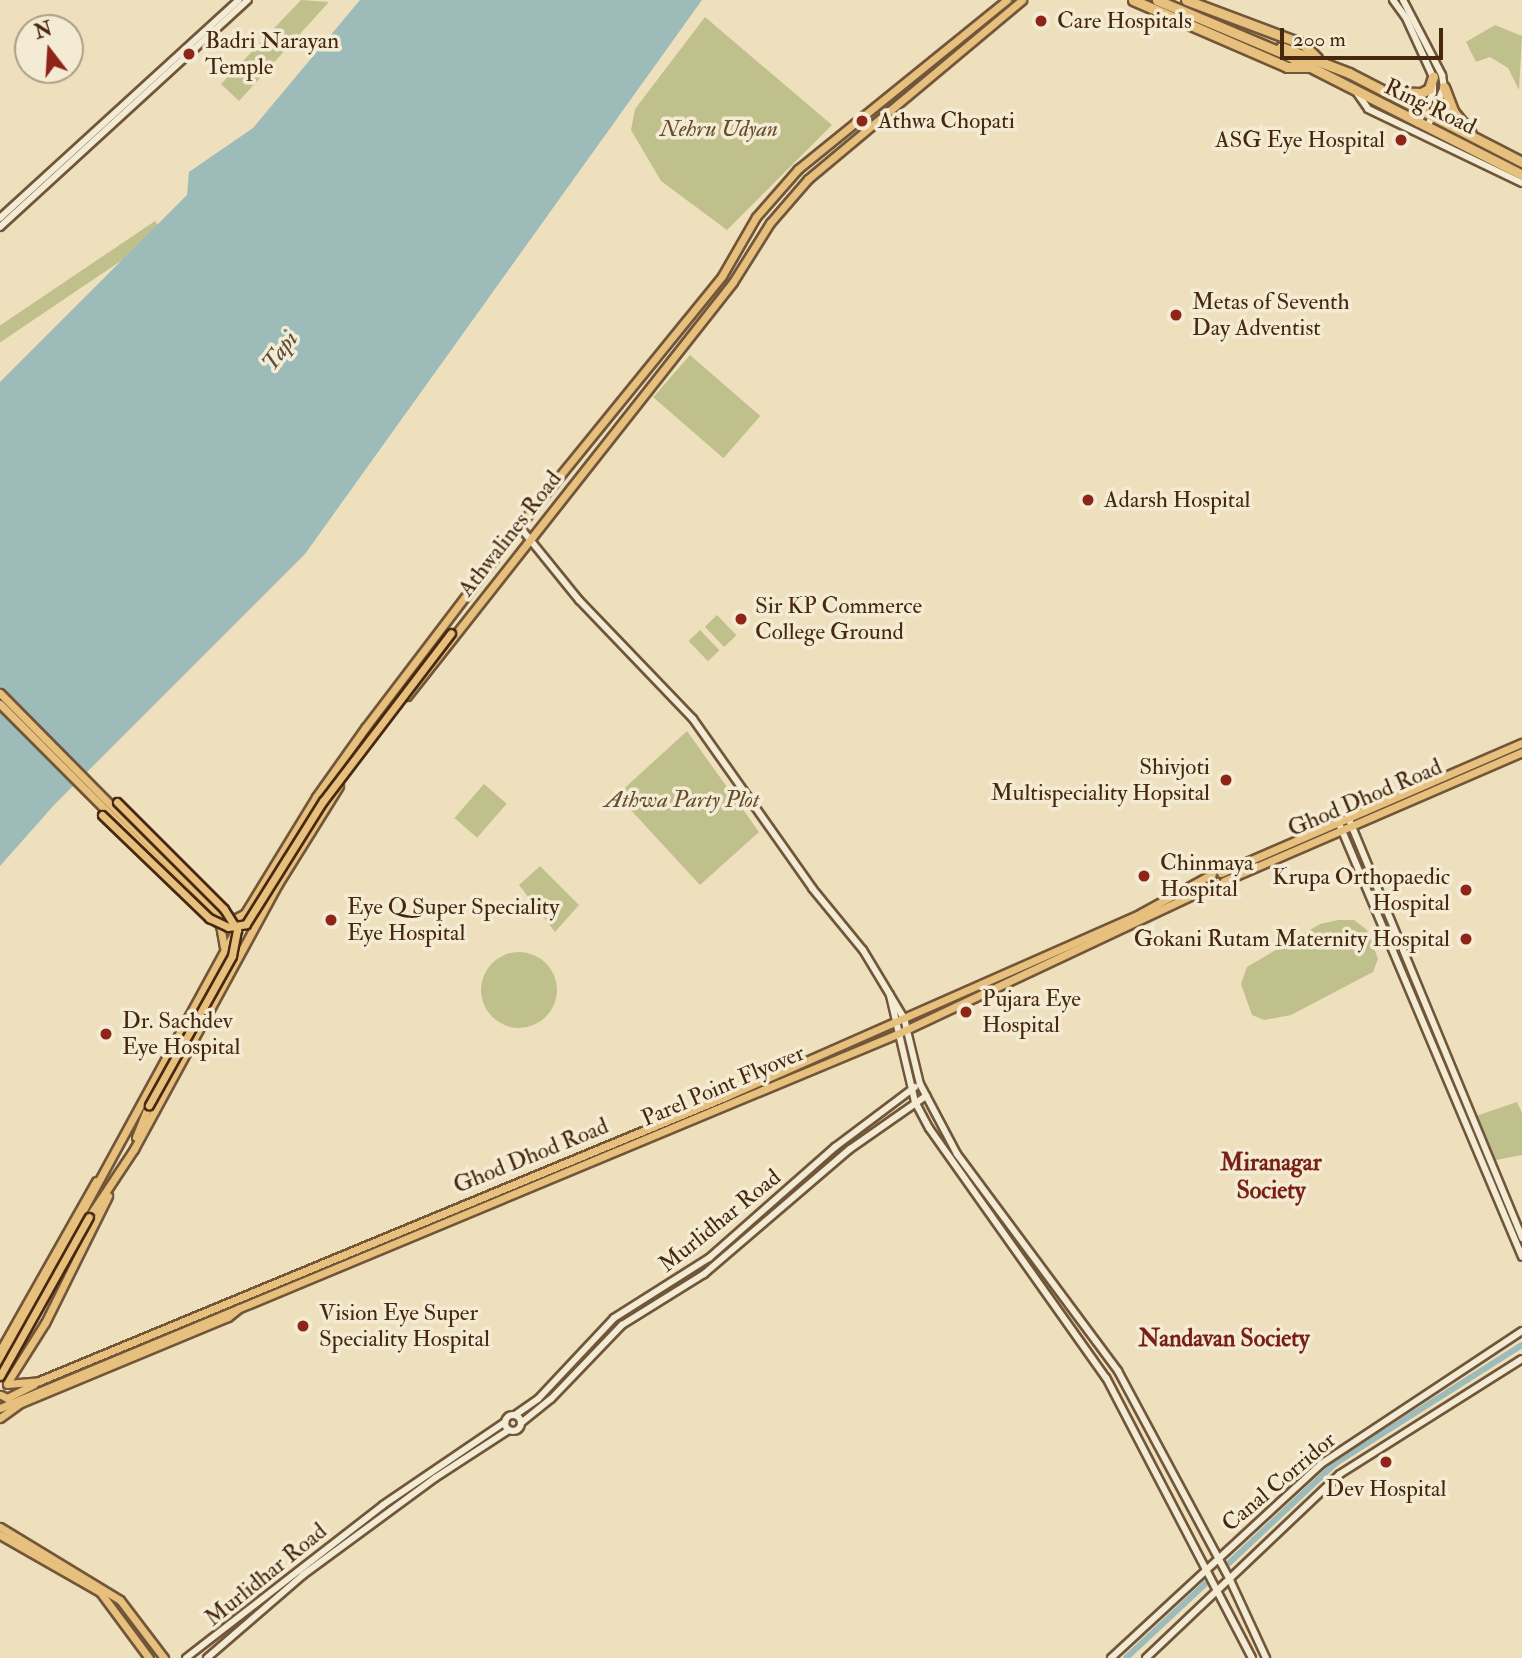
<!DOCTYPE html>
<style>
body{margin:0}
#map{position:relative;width:1522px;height:1658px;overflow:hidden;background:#eee0bd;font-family:"IM FELL Double Pica",serif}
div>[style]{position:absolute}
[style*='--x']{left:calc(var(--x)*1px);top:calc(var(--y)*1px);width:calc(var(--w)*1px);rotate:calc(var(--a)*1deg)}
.green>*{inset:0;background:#c0c08c;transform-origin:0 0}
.round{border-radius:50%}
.water>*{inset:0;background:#9cbbb9}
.canal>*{height:6px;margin:-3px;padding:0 3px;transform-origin:3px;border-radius:3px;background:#9cbbb9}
.roads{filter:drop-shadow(2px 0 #71563a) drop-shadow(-2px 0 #71563a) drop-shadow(0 2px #71563a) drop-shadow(0 -2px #71563a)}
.minor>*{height:6px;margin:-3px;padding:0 3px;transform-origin:3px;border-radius:3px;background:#f4ebd4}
.minor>.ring{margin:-3px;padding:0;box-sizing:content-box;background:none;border:6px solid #f4ebd4;border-radius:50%}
.major>*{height:7px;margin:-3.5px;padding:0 3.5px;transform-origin:3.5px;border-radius:3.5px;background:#e7c07e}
.highway>*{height:9px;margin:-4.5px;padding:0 4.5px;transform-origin:4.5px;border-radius:4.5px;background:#e7c07e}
.bridges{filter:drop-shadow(2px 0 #47280f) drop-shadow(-2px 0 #47280f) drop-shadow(0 2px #47280f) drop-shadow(0 -2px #47280f)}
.major-bridge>*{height:7px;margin:-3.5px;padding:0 3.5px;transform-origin:3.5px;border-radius:3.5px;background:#e7c07e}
.dots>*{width:19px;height:19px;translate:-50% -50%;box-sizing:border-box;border:4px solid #f4ebd4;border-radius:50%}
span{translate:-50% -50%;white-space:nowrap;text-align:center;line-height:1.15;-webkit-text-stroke:7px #f4ebd4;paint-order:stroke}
.poi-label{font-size:23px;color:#47280f}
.left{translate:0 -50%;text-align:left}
.right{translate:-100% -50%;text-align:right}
.street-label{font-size:23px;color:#47280f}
.park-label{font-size:23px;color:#654e2e;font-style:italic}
.water-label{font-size:24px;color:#5c4d3a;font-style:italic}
.neighbourhood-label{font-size:24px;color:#7a1f14;font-weight:700}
.north{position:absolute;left:14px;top:14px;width:70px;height:70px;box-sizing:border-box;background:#f4ebd4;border:2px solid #af9d85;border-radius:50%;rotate:343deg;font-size:19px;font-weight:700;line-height:28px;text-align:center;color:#47280f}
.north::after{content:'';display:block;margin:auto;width:24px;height:32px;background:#8f2418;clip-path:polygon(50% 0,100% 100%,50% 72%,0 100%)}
.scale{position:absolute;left:1280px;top:28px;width:163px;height:32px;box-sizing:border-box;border:4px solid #47280f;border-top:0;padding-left:9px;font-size:21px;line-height:24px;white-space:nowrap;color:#47280f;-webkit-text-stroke:5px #f4ebd4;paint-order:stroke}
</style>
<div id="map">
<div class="green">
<i style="clip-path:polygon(301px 0,329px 2px,239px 101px,221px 84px)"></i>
<i style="clip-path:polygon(705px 17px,832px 125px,727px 230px,661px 181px,631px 130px,635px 109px)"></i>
<i style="clip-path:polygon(1495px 25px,1522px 36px,1519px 90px,1508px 68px,1490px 57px,1476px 62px,1466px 42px)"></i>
<i style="left:155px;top:221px;width:14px;height:218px;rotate:56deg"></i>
<i style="left:690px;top:355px;width:93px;height:56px;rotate:41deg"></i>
<i style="left:717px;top:615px;width:28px;height:17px;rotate:46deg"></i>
<i style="left:700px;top:630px;width:28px;height:16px;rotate:46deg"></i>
<i style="clip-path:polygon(687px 731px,759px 832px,700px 885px,617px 795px)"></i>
<i style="left:484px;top:784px;width:30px;height:45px;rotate:41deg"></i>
<i style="clip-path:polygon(540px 866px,579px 905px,555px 932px,519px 885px)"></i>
<i style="clip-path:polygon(1338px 920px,1354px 920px,1367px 930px,1378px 959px,1373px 972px,1291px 1015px,1264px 1020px,1252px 1015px,1241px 984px,1247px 967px,1320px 924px)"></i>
<i class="round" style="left:481px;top:952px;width:76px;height:76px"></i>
<i style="clip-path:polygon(1517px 1102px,1522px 1113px,1522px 1155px,1491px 1161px,1473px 1117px)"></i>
</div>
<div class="water">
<i style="clip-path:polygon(360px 0,702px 0,305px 554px,55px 804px,0 866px,0 382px,187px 195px,189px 172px,253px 128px)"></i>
</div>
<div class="canal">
<i style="--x:1229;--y:1563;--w:146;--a:-43.1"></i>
<i style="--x:1336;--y:1463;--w:220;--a:-32.4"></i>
<i style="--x:1126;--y:1658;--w:108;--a:-43.1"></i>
</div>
<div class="roads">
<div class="minor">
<i style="--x:1393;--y:0;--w:22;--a:54"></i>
<i style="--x:1406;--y:18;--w:65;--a:65.4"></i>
<i style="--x:1433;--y:77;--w:16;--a:90"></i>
<i style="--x:1433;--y:93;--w:34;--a:117"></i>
<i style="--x:1403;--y:0;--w:85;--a:62.5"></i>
<i style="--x:1442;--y:75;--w:12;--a:81"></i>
<i style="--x:1444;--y:87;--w:44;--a:112.5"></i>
<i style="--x:1357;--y:93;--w:19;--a:55"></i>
<i style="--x:1368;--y:109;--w:171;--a:25.7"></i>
<i style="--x:0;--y:218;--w:323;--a:-42.4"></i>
<i style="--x:0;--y:227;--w:336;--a:-42.5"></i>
<i style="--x:519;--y:526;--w:95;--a:51"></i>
<i style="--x:579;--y:600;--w:165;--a:46.2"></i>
<i style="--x:693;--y:719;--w:207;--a:54.8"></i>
<i style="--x:812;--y:888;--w:80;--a:50.6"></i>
<i style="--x:863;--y:950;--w:52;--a:59"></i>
<i style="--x:1348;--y:817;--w:456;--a:67.5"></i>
<i style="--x:1338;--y:821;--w:473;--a:67.1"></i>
<i style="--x:515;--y:1415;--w:28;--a:-35"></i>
<i style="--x:538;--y:1399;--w:111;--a:-46.8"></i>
<i style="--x:614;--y:1318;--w:112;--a:-32.3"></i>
<i style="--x:709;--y:1258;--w:168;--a:-41.4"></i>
<i style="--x:835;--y:1147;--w:100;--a:-36.9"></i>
<i class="ring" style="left:505px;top:1415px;width:10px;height:10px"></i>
<i style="--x:521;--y:1423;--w:38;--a:-39"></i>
<i style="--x:551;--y:1399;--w:103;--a:-46.2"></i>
<i style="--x:622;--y:1325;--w:97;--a:-31.9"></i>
<i style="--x:704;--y:1274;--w:192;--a:-40.6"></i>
<i style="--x:850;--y:1149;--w:93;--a:-34.9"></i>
<i style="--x:186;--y:1658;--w:249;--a:-37.8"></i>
<i style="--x:383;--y:1505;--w:148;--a:-34.2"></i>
<i style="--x:207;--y:1658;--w:127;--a:-40.8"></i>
<i style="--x:303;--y:1575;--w:164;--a:-36.3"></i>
<i style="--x:435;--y:1478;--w:88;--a:-33"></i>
<i style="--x:1111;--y:1658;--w:286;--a:-42.7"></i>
<i style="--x:1321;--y:1464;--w:241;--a:-33.5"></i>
<i style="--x:1146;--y:1658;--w:267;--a:-43.5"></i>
<i style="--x:1340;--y:1474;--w:215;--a:-32.3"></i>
<i style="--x:1252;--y:1658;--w:316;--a:-117.5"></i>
<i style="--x:1106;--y:1378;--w:306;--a:-125.3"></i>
<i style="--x:929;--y:1128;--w:30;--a:-118"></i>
<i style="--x:915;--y:1102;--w:110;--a:-103.2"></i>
<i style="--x:890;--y:995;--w:27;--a:59"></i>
<i style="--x:904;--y:1018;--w:68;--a:76.4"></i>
<i style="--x:920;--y:1084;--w:79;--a:62.1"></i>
<i style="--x:957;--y:1154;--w:270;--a:53.4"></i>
<i style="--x:1118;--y:1371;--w:237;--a:61.8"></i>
<i style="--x:1230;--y:1580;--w:86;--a:65.2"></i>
</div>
<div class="major">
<i style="--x:0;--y:693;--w:310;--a:45.3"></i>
<i style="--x:218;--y:913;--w:16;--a:27"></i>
<i style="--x:232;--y:920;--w:13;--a:-27"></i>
<i style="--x:407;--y:696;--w:527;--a:-51.78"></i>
<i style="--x:733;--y:282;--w:70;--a:-57.9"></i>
<i style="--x:770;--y:223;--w:58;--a:-49.2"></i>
<i style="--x:808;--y:179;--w:279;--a:-39.9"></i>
<i style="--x:0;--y:704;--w:312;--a:45.1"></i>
<i style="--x:220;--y:925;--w:22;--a:80"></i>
<i style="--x:1221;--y:873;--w:328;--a:-23.4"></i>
<i style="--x:1224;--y:881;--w:325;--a:-23.4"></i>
<i style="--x:136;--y:1137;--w:35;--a:-68"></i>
<i style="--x:89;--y:1217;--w:82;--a:-56.5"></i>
<i style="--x:134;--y:1149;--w:302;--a:-61.5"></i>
<i style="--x:278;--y:884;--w:115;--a:-58.1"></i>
<i style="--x:0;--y:1351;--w:195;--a:-60.5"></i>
<i style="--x:0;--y:1362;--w:511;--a:-61.38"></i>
<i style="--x:245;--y:913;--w:136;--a:-58.5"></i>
<i style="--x:316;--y:797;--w:85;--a:-54.6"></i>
<i style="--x:365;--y:728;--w:254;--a:-52.7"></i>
<i style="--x:519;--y:526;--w:322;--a:-50.9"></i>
<i style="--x:722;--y:276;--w:68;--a:-60"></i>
<i style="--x:756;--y:217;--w:64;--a:-48.8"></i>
<i style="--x:798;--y:169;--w:269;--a:-39"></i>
<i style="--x:7;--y:1383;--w:71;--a:-57.7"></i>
<i style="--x:45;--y:1323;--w:142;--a:-63.6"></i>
<i style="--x:7;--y:1384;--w:32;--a:-5"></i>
<i style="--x:39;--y:1381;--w:745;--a:-22.5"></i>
<i style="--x:727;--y:1096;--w:453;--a:-23.8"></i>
<i style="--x:1141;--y:913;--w:81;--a:-28.8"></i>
<i style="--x:1;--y:1395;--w:7;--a:27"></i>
<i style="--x:7;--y:1398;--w:30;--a:-27"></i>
<i style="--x:0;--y:1408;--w:972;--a:-22.63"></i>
<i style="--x:897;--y:1034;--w:350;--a:-25.2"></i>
<i style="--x:0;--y:1418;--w:26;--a:-36"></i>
<i style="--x:21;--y:1403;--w:224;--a:-22.6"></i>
<i style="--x:228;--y:1317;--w:14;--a:-39"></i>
<i style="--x:0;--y:1527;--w:140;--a:31.3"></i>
<i style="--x:120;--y:1600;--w:73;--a:52.8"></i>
<i style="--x:0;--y:1535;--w:115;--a:29.7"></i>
<i style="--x:100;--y:1592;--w:82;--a:53.4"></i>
</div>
<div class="highway">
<i style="--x:1133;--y:0;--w:168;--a:23.5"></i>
<i style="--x:1287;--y:67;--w:20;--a:0"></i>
<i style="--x:1157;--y:0;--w:139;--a:22.9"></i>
<i style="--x:1285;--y:54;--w:266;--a:27"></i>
<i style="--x:1186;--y:0;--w:125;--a:20.6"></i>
<i style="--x:1303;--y:44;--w:20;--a:45"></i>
<i style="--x:1281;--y:47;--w:73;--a:20.9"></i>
<i style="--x:1349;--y:73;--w:195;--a:27.2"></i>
<i style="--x:1444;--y:87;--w:26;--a:69"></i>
<i style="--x:1453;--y:111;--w:28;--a:51"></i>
<i style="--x:1389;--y:92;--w:32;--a:2"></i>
<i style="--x:1421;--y:93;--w:9;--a:-27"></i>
<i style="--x:1429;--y:89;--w:13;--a:-72"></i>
</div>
</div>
<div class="bridges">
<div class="major-bridge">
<i style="--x:117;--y:802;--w:151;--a:45"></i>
<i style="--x:224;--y:909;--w:25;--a:58"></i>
<i style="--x:237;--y:930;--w:26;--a:101"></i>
<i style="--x:232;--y:956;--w:171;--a:119.1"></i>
<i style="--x:102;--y:815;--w:149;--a:43.9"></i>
<i style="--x:209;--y:918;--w:21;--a:25"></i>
<i style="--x:228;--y:927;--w:18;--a:-9"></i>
<i style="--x:246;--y:924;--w:145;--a:-58"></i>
<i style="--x:323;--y:801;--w:211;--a:-52.7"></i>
<i style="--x:0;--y:1376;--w:182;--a:-60.8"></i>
</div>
</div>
<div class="dots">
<i style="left:1041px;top:21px;background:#8f2418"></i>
<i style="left:189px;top:54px;background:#8f2418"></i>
<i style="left:862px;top:121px;background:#8f2418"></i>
<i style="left:1401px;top:140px;background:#8f2418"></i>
<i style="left:1176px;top:315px;background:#8f2418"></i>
<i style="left:1088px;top:500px;background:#8f2418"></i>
<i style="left:741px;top:619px;background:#8f2418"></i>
<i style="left:1226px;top:780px;background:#8f2418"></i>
<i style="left:1144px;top:876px;background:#8f2418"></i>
<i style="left:1466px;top:890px;background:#8f2418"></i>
<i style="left:331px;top:920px;background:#8f2418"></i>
<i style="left:1466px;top:939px;background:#8f2418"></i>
<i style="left:966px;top:1012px;background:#8f2418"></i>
<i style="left:106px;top:1034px;background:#8f2418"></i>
<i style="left:303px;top:1326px;background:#8f2418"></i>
<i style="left:1386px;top:1462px;background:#8f2418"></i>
</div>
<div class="poi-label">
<span class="left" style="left:1057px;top:21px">Care Hospitals</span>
<span class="left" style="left:205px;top:54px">Badri Narayan<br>Temple</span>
<span class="left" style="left:878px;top:121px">Athwa Chopati</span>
<span class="right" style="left:1385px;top:140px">ASG Eye Hospital</span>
<span class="left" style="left:1192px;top:315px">Metas of Seventh<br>Day Adventist</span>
<span class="left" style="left:1104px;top:500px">Adarsh Hospital</span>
<span class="left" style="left:755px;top:619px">Sir KP Commerce<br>College Ground</span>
<span class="right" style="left:1210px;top:780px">Shivjoti<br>Multispeciality Hopsital</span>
<span class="left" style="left:1160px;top:876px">Chinmaya<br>Hospital</span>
<span class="right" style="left:1450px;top:890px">Krupa Orthopaedic<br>Hospital</span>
<span class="left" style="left:347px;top:920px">Eye Q Super Speciality<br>Eye Hospital</span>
<span class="right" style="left:1450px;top:939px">Gokani Rutam Maternity Hospital</span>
<span class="left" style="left:982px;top:1012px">Pujara Eye<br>Hospital</span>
<span class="left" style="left:122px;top:1034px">Dr. Sachdev<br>Eye Hospital</span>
<span class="left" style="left:319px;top:1326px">Vision Eye Super<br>Speciality Hospital</span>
<span style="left:1386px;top:1489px">Dev Hospital</span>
</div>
<div class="street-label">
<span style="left:1430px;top:107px;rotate:26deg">Ring Road</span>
<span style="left:510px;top:534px;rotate:-52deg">Athwalines Road</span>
<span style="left:1365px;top:798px;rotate:-23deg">Ghod Dhod Road</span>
<span style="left:723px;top:1086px;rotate:-23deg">Parel Point Flyover</span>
<span style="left:531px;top:1156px;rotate:-22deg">Ghod Dhod Road</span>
<span style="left:720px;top:1221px;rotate:-39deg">Murlidhar Road</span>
<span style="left:1279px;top:1482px;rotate:-40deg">Canal Corridor</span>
<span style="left:266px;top:1575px;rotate:-39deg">Murlidhar Road</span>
</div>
<div class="park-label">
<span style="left:719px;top:129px">Nehru Udyan</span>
<span style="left:682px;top:800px">Athwa Party Plot</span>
</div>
<div class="water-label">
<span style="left:280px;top:351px;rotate:-53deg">Tapi</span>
</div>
<div class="neighbourhood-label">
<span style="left:1271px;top:1177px">Miranagar<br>Society</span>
<span style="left:1224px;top:1339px">Nandavan Society</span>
</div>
<div class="north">N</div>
<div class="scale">200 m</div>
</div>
